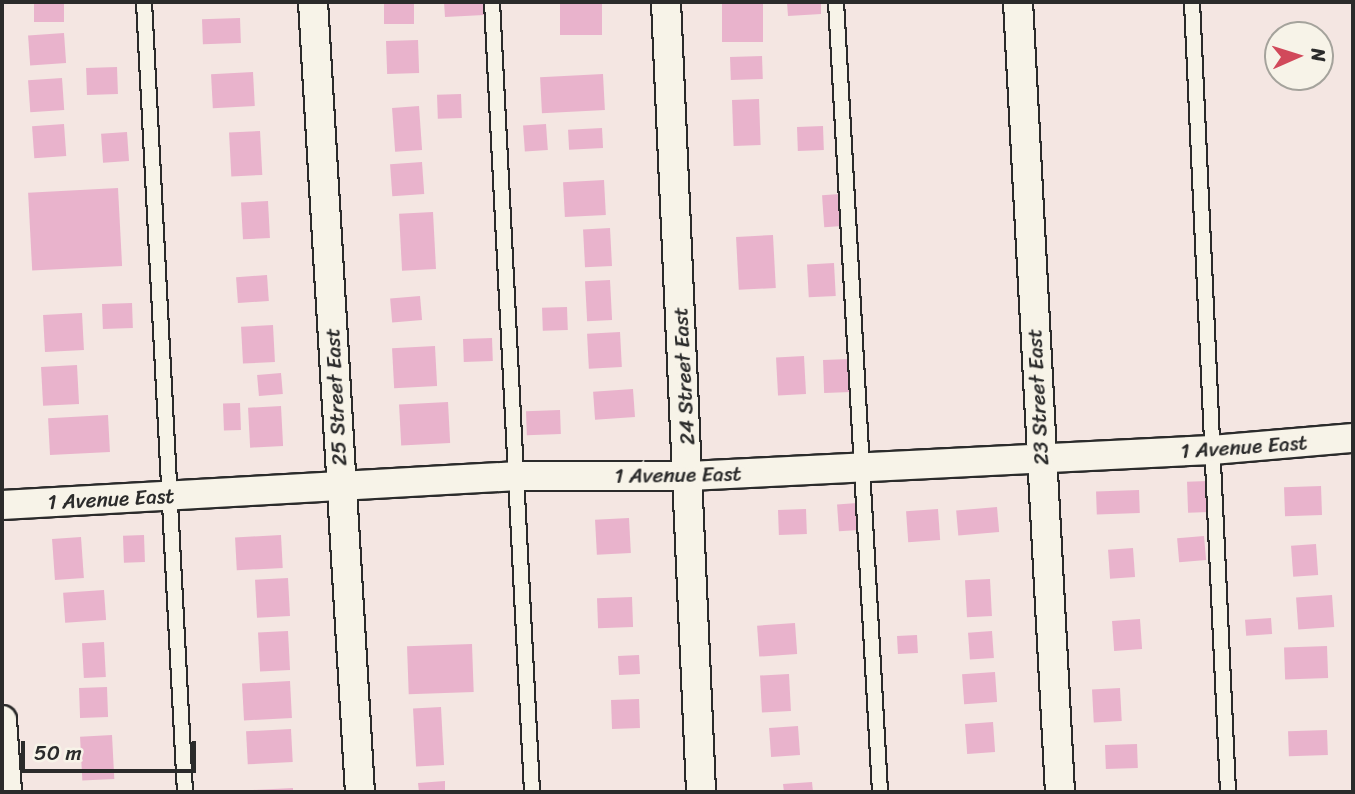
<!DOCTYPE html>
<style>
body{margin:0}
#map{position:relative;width:1355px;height:794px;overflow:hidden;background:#f4e6e2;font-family:Sriracha,sans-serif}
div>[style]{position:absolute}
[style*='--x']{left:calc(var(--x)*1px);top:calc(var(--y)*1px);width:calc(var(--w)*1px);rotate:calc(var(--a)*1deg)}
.building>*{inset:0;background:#e9b3cc;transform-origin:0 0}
.roads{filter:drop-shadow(2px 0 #2b2b2b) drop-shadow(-2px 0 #2b2b2b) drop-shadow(0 2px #2b2b2b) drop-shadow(0 -2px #2b2b2b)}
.lane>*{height:14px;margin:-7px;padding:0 7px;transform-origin:7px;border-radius:7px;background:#f7f3e8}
.street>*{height:28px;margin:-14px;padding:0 14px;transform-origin:14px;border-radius:14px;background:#f7f3e8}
span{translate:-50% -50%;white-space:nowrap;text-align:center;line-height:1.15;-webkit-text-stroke:7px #f7f3e8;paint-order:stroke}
.street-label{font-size:21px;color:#2b2b2b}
.frame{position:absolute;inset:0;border:4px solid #2b2b2b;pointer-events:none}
.north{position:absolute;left:1264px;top:21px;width:70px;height:70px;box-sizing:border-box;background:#f7f3e8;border:2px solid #a5a39c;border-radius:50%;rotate:87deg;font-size:19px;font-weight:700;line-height:28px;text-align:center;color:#2b2b2b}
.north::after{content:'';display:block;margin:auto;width:24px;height:32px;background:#d1495b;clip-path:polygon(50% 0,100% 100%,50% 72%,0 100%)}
.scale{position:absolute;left:21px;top:741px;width:175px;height:32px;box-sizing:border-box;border:4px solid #2b2b2b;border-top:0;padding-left:9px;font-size:21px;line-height:24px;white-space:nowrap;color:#2b2b2b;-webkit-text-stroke:5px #f7f3e8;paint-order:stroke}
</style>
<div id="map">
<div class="building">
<i style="left:34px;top:2px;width:30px;height:20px"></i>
<i style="left:384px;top:2px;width:30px;height:22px"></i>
<i style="clip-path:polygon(444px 2px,483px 2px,484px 15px,445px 17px)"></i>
<i style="left:560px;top:2px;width:42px;height:33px"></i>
<i style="left:722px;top:2px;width:41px;height:40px"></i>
<i style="clip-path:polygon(787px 2px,821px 2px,821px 14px,788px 16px)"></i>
<i style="left:240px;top:18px;width:25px;height:38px;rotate:88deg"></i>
<i style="left:64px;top:33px;width:30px;height:36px;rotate:86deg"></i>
<i style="left:418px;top:40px;width:33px;height:32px;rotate:88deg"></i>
<i style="left:762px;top:56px;width:23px;height:32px;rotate:88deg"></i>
<i style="left:117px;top:67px;width:27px;height:31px;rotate:88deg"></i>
<i style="left:253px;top:72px;width:34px;height:42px;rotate:87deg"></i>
<i style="left:603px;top:74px;width:36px;height:63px;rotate:87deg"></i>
<i style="left:62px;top:78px;width:32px;height:34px;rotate:86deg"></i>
<i style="left:461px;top:94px;width:24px;height:24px;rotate:88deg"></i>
<i style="left:759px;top:99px;width:46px;height:27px;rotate:88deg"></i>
<i style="left:419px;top:106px;width:44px;height:27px;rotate:86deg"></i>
<i style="left:64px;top:124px;width:32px;height:32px;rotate:86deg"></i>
<i style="left:546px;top:124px;width:26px;height:23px;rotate:86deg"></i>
<i style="left:823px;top:126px;width:24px;height:26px;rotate:88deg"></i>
<i style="left:602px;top:128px;width:20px;height:34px;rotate:87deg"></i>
<i style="left:260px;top:131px;width:44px;height:31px;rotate:87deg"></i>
<i style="left:127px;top:132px;width:29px;height:26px;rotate:86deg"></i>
<i style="left:422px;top:162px;width:32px;height:32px;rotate:86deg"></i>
<i style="left:604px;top:180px;width:35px;height:41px;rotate:87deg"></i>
<i style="left:118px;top:188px;width:78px;height:90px;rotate:87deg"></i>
<i style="left:840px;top:194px;width:32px;height:18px;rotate:86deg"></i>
<i style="left:268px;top:201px;width:37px;height:27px;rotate:87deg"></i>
<i style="left:433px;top:212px;width:57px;height:34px;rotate:87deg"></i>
<i style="left:610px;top:228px;width:38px;height:27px;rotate:87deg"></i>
<i style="left:773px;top:235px;width:53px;height:37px;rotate:87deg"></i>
<i style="left:834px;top:263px;width:33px;height:27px;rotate:87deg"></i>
<i style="left:267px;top:275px;width:26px;height:31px;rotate:86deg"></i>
<i style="left:610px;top:280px;width:40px;height:25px;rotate:87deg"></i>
<i style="left:420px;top:296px;width:24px;height:30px;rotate:85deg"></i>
<i style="left:132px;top:303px;width:25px;height:30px;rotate:88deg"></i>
<i style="left:567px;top:307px;width:23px;height:25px;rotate:88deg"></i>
<i style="left:82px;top:313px;width:37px;height:39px;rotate:87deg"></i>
<i style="left:273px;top:325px;width:37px;height:32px;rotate:87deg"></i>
<i style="left:620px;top:332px;width:35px;height:33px;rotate:87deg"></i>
<i style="left:492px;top:338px;width:23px;height:29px;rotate:88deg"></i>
<i style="left:435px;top:346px;width:40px;height:43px;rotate:87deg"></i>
<i style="left:804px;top:356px;width:38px;height:28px;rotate:87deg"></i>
<i style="left:850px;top:359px;width:33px;height:27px;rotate:88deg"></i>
<i style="left:77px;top:365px;width:39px;height:36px;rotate:87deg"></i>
<i style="left:281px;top:373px;width:21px;height:24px;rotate:85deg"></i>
<i style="left:633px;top:389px;width:28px;height:40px;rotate:86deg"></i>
<i style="left:448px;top:402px;width:41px;height:49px;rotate:87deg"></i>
<i style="left:240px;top:403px;width:27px;height:17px;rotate:88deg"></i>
<i style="left:281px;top:406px;width:40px;height:33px;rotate:87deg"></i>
<i style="left:560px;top:410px;width:24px;height:34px;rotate:88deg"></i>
<i style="left:108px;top:415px;width:37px;height:60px;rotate:87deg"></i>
<i style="left:1208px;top:481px;width:31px;height:21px;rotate:88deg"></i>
<i style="left:1321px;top:486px;width:29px;height:37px;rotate:88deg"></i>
<i style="left:1139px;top:490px;width:23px;height:43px;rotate:88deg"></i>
<i style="left:857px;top:503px;width:27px;height:20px;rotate:86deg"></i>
<i style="left:997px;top:507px;width:25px;height:41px;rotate:85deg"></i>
<i style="left:806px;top:509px;width:25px;height:28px;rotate:88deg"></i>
<i style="left:938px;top:509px;width:31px;height:32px;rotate:86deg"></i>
<i style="left:629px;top:518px;width:35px;height:34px;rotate:87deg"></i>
<i style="left:144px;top:535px;width:27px;height:21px;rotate:88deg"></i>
<i style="left:281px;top:535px;width:33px;height:46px;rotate:87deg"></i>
<i style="left:1204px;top:536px;width:24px;height:27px;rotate:85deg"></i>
<i style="left:81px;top:537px;width:41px;height:29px;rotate:86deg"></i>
<i style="left:1316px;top:544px;width:31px;height:25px;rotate:86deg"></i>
<i style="left:1133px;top:548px;width:29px;height:25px;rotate:86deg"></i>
<i style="left:288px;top:578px;width:38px;height:33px;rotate:87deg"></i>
<i style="left:990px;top:579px;width:37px;height:25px;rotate:87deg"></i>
<i style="left:104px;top:590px;width:30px;height:41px;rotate:86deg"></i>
<i style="left:1332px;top:595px;width:32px;height:36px;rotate:86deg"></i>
<i style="left:632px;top:597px;width:30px;height:35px;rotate:88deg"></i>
<i style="left:1271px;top:618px;width:16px;height:26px;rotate:86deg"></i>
<i style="left:1140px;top:619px;width:30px;height:28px;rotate:86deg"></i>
<i style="left:795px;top:623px;width:31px;height:38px;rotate:86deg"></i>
<i style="left:288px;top:631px;width:39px;height:30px;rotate:87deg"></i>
<i style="left:992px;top:631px;width:27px;height:24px;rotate:86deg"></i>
<i style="left:917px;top:635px;width:18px;height:20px;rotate:87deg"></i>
<i style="left:104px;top:642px;width:35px;height:22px;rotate:87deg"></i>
<i style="left:472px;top:644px;width:48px;height:65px;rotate:88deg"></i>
<i style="left:1327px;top:646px;width:32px;height:43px;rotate:88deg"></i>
<i style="left:639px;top:655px;width:19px;height:21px;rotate:87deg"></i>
<i style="left:995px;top:672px;width:30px;height:33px;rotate:86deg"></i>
<i style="left:789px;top:674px;width:37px;height:29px;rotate:87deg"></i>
<i style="left:290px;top:681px;width:37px;height:48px;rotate:87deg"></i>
<i style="left:107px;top:687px;width:30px;height:28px;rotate:88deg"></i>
<i style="left:1120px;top:688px;width:33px;height:28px;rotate:87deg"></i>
<i style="left:639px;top:699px;width:29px;height:28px;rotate:88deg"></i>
<i style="left:441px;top:707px;width:58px;height:28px;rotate:87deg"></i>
<i style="left:993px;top:722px;width:30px;height:28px;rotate:86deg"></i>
<i style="left:798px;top:726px;width:29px;height:29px;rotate:86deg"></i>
<i style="left:291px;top:729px;width:33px;height:45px;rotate:87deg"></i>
<i style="left:1327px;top:730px;width:25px;height:39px;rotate:88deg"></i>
<i style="left:112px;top:735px;width:44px;height:32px;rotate:87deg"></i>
<i style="left:1137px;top:744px;width:24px;height:32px;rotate:88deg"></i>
<i style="clip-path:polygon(445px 781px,445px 792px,419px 792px,418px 783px)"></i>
<i style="clip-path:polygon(812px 782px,813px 792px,784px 792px,783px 784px)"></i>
<i style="clip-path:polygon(293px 788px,293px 792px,253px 792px,253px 790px)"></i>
</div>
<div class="roads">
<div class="lane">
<i style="--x:144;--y:2;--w:791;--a:87.03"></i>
<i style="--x:492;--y:2;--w:791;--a:87.1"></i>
<i style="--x:836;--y:2;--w:791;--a:86.81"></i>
<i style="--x:1192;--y:2;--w:791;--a:87.39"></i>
</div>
<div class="street">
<i style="--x:313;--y:2;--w:791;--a:86.6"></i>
<i style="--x:666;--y:2;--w:791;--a:87.46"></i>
<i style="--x:1018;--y:2;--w:791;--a:86.96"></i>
<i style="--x:2;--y:505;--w:517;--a:-3.22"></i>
<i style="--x:518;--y:476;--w:171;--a:0"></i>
<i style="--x:689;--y:476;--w:524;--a:-2.85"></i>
<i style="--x:1212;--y:450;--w:142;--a:-4.9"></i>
<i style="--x:2;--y:720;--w:72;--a:86"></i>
</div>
</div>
<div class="street-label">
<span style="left:684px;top:376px;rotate:-93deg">24 Street East</span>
<span style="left:336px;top:397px;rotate:-93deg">25 Street East</span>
<span style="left:1038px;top:397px;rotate:-93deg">23 Street East</span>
<span style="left:1244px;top:447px;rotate:-4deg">1 Avenue East</span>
<span style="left:678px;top:475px;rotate:-1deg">1 Avenue East</span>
<span style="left:111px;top:499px;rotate:-3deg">1 Avenue East</span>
</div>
<div class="frame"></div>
<div class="north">N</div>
<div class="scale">50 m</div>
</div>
